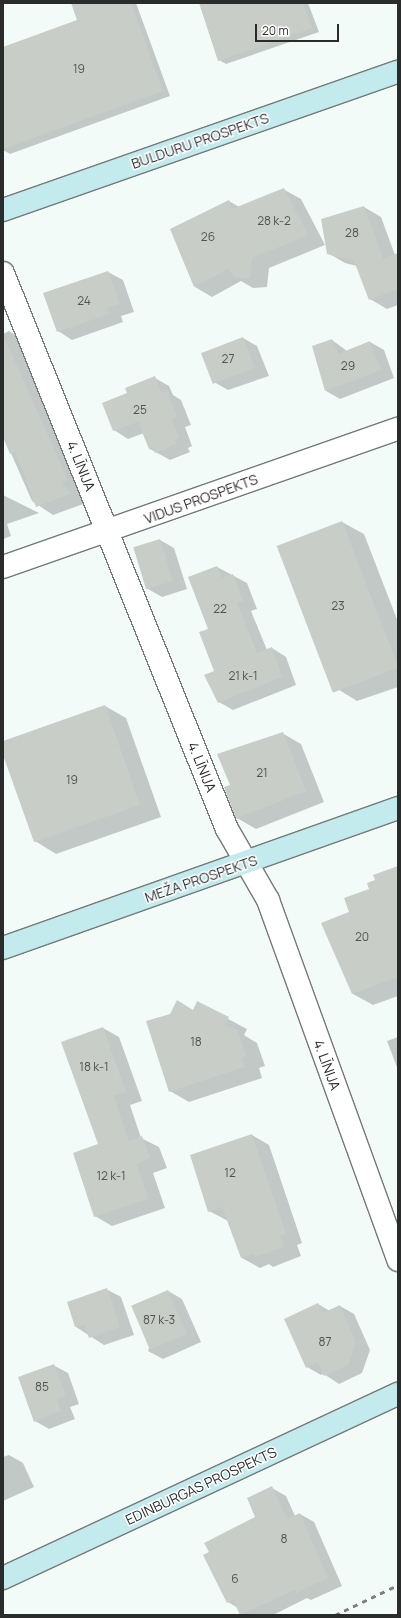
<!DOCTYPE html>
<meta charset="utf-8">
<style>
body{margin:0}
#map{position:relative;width:401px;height:1618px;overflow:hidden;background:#f3fbf8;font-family:Manrope,sans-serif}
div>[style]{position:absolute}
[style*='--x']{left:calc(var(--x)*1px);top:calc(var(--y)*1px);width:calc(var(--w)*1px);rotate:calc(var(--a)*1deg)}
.shadow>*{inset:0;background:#0003}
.building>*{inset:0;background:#c8cdc8;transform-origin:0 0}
.roads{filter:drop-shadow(1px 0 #747a78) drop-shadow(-1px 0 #747a78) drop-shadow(0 1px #747a78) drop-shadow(0 -1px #747a78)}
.street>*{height:22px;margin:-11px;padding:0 11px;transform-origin:11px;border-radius:11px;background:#fff}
.secondary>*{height:22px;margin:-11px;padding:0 11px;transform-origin:11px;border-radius:11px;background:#c3eaed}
.rail>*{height:3px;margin-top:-1.5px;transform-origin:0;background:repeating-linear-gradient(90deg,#7b7f7d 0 5px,transparent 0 10px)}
span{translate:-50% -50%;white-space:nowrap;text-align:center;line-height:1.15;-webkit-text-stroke:3px #fff;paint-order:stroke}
.number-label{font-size:12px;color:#525452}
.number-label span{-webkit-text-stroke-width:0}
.street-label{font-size:14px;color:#2a2c2b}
.frame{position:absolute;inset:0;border:4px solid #2a2c2b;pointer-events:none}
.scale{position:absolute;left:255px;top:24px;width:84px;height:18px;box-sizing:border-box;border:2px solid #2a2c2b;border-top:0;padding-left:5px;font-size:12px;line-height:14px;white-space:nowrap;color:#2a2c2b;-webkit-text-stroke:3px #fff;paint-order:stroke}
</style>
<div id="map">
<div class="shadow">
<i style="clip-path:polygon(72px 3px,136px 3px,170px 96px,10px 154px,3px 150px,3px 48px,78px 21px)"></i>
<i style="clip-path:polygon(200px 3px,308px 3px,319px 32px,226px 64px,219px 60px)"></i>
<i style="clip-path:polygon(283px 189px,301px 199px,325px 245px,269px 268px,267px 287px,253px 288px,241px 281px,212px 297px,195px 287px,229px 201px,239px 207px)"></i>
<i style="clip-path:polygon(364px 207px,381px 217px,395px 255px,398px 254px,398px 305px,387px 309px,370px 299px,357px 266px,345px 263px,328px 253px)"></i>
<i style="clip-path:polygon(108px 272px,123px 280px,134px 312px,121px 316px,123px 322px,72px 340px,58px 331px,45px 293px)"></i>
<i style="clip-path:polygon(9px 331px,25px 341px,40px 376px,34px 379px,84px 489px,78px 492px,86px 503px,53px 515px,32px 501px,3px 435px,3px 334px)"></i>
<i style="clip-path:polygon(243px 338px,257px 346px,269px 376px,228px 390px,214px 382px,202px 353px)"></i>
<i style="clip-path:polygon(332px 340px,347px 351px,370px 342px,384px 350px,394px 378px,340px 399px,326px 391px)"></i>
<i style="clip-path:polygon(155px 378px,169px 386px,173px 395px,181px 400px,191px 425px,185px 427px,192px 446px,188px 448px,190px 452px,170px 460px,150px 449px,144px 433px,128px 439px,114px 430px,128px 393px)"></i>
<i style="clip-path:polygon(3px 495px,39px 513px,7px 524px,11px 536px,3px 539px)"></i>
<i style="clip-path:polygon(342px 522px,364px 534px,398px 622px,398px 687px,357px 701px,336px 688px,278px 548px)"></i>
<i style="clip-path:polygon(160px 540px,174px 548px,187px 589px,162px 597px,148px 589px,134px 548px)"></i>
<i style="clip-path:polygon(217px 567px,247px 583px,257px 609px,251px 611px,267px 650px,272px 648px,286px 657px,296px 685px,233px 710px,219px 702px,210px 629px)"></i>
<i style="clip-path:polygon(105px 706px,126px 718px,161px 817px,56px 854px,35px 841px,3px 752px,3px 742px)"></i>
<i style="clip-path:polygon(282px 733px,301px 744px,324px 802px,256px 829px,237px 818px,231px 786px)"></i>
<i style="clip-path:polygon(398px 867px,398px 996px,373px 1005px,353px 994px,350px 912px,370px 889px)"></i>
<i style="clip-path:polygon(198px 1003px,247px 1029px,244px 1035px,257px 1043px,265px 1066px,259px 1068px,262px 1078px,189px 1102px,170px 1091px)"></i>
<i style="clip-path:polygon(103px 1028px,119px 1037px,142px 1101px,130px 1105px,141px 1138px,159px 1147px,167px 1168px,153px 1173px,165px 1208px,112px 1226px,95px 1216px)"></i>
<i style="clip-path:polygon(398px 1037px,398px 1070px,387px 1041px)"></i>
<i style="clip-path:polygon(252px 1135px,269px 1145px,302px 1243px,297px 1245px,301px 1256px,273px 1267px,269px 1264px,260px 1268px,242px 1258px,228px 1221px,209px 1211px)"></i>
<i style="clip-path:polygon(106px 1289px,121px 1297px,134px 1335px,104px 1345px,76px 1327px)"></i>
<i style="clip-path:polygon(168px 1291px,182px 1299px,201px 1342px,163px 1359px,148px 1351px)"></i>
<i style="clip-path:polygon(318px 1304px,330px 1311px,340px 1306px,354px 1314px,370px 1350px,362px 1373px,339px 1384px,324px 1374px,321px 1375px,307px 1367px)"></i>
<i style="clip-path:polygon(53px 1365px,68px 1373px,79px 1404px,70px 1407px,75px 1419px,49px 1429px,35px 1421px)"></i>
<i style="clip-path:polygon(9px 1455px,23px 1463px,34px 1487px,3px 1501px,3px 1457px)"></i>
<i style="clip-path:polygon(272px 1488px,286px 1496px,295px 1516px,300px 1514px,314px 1522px,342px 1586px,311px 1600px,307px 1598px,273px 1615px,241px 1615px,238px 1608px,228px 1602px,257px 1518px)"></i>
</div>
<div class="building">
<i style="clip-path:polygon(71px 3px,131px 3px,163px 91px,3px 149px,3px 47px,77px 20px)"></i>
<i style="clip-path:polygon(199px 3px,303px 3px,312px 28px,218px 61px)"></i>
<i style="clip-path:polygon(284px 188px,308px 235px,252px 258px,250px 278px,235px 278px,228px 269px,194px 287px,170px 229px,229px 200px,232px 209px)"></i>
<i style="clip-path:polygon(364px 206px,383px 258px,398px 253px,398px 289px,369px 300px,354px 261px,327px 254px,321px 219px)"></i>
<i style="clip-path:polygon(108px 271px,120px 304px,107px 308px,109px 314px,57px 332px,43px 293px)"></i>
<i style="clip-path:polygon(3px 335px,68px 480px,62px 482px,70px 494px,36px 507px,15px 452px,10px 454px,3px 437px)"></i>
<i style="left:243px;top:337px;width:33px;height:45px;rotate:69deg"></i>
<i style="clip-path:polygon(332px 339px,338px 354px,370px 341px,381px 370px,325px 391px,312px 346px)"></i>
<i style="clip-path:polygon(155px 376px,161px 393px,167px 390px,177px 417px,172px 419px,179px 438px,175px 439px,176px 444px,155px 453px,153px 448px,149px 449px,138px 422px,113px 431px,102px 403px,127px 393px,125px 388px)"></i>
<i style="left:342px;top:521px;width:157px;height:70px;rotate:69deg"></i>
<i style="left:160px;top:539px;width:44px;height:28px;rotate:73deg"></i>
<i style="clip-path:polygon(217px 566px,222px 578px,233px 574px,243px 601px,237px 603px,257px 653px,272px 647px,282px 677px,218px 703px,204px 675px,214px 671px,199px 632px,208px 629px,188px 577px)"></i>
<i style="clip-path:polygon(105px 705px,140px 805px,34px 842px,3px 755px,3px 741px)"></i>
<i style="clip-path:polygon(283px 732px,306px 791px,236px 819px,224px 787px,230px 785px,217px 754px)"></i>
<i style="clip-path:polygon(398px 866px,398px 977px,352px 994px,321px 923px,349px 912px,344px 898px,369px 889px,367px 883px,375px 880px,373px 875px)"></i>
<i style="clip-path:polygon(177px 1000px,193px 1010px,197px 1001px,229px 1017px,225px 1025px,238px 1031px,246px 1056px,241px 1058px,244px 1067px,169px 1092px,146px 1021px,170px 1014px)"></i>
<i style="clip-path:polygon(103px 1027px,126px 1092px,114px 1096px,129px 1142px,142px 1136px,150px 1158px,137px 1164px,148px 1199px,94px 1217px,73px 1153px,98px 1144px,61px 1042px)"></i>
<i style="clip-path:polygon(252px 1134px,286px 1234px,280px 1235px,284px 1247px,255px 1257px,254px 1254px,241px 1258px,222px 1207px,208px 1212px,190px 1155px)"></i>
<i style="clip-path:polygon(107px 1288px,120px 1327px,89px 1338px,84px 1325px,75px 1327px,67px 1302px)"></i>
<i style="left:168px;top:1290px;width:48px;height:40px;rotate:67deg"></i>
<i style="clip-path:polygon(318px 1303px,323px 1313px,340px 1305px,356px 1342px,348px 1365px,324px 1376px,317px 1362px,306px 1368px,284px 1319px)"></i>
<i style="clip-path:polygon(54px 1364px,66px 1396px,57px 1399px,61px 1411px,34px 1422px,18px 1377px)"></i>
<i style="clip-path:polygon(272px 1486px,287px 1519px,300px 1513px,328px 1578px,296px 1593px,295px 1590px,240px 1615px,233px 1600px,227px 1603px,203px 1555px,209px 1552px,204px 1543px,255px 1517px,247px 1498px)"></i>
</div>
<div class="roads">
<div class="street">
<i style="--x:3;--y:273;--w:599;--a:68.06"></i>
<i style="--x:227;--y:829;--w:82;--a:60"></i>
<i style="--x:268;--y:900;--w:383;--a:70.1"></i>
<i style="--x:3;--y:567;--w:418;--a:-19.3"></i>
</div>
<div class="secondary">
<i style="--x:3;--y:210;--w:418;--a:-19.3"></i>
<i style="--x:3;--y:948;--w:419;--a:-19.5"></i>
<i style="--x:3;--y:1578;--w:436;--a:-25"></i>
</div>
</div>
<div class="rail">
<i style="--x:335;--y:1615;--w:70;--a:-25.5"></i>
</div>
<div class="number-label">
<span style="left:79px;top:69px">19</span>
<span style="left:274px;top:221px">28 k-2</span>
<span style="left:352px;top:233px">28</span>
<span style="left:208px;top:237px">26</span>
<span style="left:84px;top:301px">24</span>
<span style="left:228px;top:359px">27</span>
<span style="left:348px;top:366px">29</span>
<span style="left:140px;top:410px">25</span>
<span style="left:338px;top:606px">23</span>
<span style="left:220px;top:609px">22</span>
<span style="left:243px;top:676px">21 k-1</span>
<span style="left:262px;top:773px">21</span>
<span style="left:72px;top:780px">19</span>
<span style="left:362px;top:937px">20</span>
<span style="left:196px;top:1042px">18</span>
<span style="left:94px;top:1067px">18 k-1</span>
<span style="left:230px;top:1173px">12</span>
<span style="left:111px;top:1176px">12 k-1</span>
<span style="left:159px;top:1320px">87 k-3</span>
<span style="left:325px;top:1342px">87</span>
<span style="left:42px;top:1387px">85</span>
<span style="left:284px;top:1539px">8</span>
<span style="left:235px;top:1579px">6</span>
</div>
<div class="street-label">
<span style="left:200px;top:141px;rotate:-19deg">BULDURU PROSPEKTS</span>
<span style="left:81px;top:466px;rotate:68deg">4. LĪNIJA</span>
<span style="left:201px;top:499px;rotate:-20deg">VIDUS PROSPEKTS</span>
<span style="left:202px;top:767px;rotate:68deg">4. LĪNIJA</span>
<span style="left:201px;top:879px;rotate:-19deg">MEŽA PROSPEKTS</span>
<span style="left:327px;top:1065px;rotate:70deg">4. LĪNIJA</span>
<span style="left:201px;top:1486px;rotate:-25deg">EDINBURGAS PROSPEKTS</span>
</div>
<div class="frame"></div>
<div class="scale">20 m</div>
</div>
